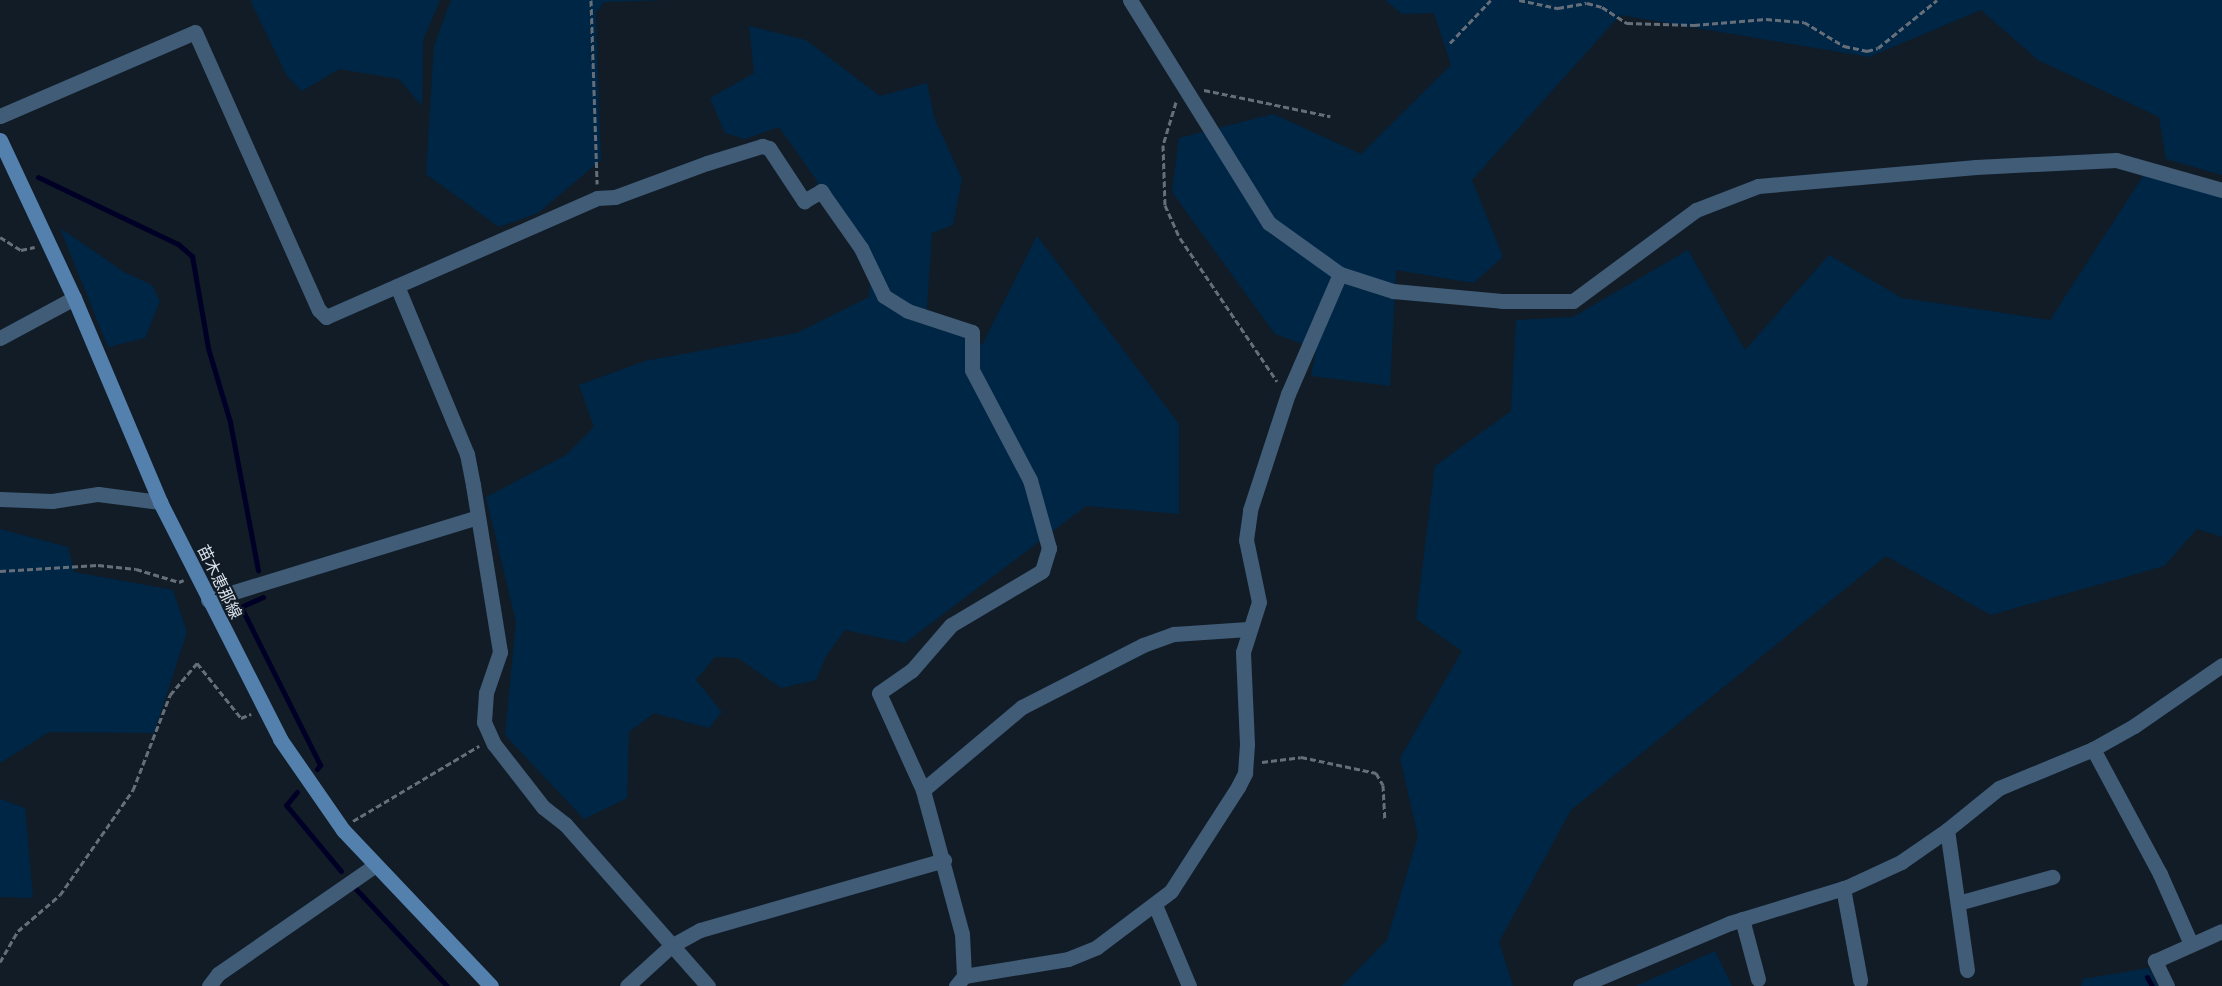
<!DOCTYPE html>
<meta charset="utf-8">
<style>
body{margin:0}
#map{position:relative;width:2222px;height:986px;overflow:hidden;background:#111c27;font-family:Montserrat,"Noto Sans JP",sans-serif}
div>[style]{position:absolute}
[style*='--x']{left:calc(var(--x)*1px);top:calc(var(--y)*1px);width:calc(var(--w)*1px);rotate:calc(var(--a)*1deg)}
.green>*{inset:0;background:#002646}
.stream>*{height:5px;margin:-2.5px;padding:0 2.5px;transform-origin:2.5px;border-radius:2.5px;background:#000026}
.path>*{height:3px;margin-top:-1.5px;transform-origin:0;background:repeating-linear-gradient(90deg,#666f79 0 6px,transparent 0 9px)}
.street>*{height:15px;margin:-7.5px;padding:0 7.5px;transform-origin:7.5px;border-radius:7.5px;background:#405c77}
.secondary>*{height:15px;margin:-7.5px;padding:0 7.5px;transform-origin:7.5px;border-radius:7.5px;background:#5480ad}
span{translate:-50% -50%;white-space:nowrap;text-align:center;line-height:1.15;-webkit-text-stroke:4.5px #111c27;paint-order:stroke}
.street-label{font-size:16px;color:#dbe2ea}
</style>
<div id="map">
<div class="green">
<i style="clip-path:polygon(250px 0,440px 0,423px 40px,422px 106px,399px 79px,339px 69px,302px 91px,287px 76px)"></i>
<i style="clip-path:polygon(451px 0,667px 0,604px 2px,596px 13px,601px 160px,538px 213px,499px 227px,426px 174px,434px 46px)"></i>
<i style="clip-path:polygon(1385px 0,2222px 0,2222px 175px,2166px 159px,2159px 117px,2038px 60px,1981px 10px,1869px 57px,1620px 15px,1472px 180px,1503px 257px,1473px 283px,1396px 270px,1390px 386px,1311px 376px,1316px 349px,1275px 334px,1172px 192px,1179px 138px,1273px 114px,1361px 154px,1451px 65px,1434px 13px,1402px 14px)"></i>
<i style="clip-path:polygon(749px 26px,806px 40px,880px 96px,927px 83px,934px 117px,962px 179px,953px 225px,932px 233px,926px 321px,982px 345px,1037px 236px,1179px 424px,1179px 514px,1086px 506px,905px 643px,845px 630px,826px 656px,816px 680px,781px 688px,738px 658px,715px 657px,696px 680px,722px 712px,709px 728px,654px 713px,629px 732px,627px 798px,584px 819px,505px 735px,516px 622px,486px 497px,566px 455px,594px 427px,579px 385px,645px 361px,797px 333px,869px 297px,870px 282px,815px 178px,779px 127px,745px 139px,725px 133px,710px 98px,754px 73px)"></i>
<i style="clip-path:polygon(2145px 173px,2222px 197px,2222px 537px,2197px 529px,2164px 566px,1991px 615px,1886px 556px,1571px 810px,1499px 942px,1513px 986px,1342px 986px,1387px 940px,1418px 836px,1400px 758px,1462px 651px,1416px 619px,1435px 466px,1511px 411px,1516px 320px,1573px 317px,1688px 250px,1745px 350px,1829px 255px,1902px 298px,2050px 320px)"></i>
<i style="clip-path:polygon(60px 228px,124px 272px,152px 285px,160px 301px,145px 338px,108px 347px)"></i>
<i style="clip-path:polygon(0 529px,68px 547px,74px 572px,173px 590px,187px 632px,154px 733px,49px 732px,0 763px)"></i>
<i style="clip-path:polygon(0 799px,25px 808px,33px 898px,0 897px)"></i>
<i style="clip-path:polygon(1715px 951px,1732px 986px,1636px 986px)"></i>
<i style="clip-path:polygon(2149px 968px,2158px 986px,2081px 986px,2083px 979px)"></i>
</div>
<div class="stream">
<i style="--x:38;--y:177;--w:155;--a:25.6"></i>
<i style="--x:178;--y:244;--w:18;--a:41"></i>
<i style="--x:192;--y:256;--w:93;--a:80.1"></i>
<i style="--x:208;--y:348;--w:77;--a:73.4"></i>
<i style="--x:230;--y:422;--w:151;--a:79.3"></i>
<i style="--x:263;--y:597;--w:24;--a:156"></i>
<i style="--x:241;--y:607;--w:177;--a:63.4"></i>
<i style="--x:320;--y:765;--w:5;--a:127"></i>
<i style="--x:297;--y:792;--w:17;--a:130"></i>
<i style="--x:286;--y:805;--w:86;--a:50.2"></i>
<i style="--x:355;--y:888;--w:134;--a:46.8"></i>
<i style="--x:2147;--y:977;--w:10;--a:61"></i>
</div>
<div class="path">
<i style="--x:591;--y:0;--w:184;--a:88.1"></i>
<i style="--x:1519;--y:0;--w:40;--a:12"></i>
<i style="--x:1558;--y:8;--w:29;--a:-10"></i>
<i style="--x:1587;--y:3;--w:16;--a:15"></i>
<i style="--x:1602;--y:7;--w:30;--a:33"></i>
<i style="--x:1627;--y:23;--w:67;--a:1.7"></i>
<i style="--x:1694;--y:25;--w:72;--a:-4.8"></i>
<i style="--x:1766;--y:19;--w:38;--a:5"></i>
<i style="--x:1804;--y:22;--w:47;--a:31"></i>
<i style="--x:1844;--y:46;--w:24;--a:12"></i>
<i style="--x:1867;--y:51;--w:11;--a:-15"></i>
<i style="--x:1878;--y:48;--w:76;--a:-39.1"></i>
<i style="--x:1450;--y:43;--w:59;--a:-46.4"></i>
<i style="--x:1204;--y:90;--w:129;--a:11.7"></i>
<i style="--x:1176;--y:102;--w:45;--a:106.8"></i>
<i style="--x:1163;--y:145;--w:60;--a:88.1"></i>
<i style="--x:1165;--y:205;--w:36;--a:66"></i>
<i style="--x:1180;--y:238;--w:173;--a:55.9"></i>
<i style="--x:0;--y:237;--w:25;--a:32"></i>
<i style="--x:21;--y:250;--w:14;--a:-12"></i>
<i style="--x:0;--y:571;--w:98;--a:-3.5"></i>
<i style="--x:98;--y:565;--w:38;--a:6"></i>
<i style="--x:136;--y:569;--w:45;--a:16.8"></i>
<i style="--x:179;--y:582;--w:5;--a:-22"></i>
<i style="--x:1262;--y:762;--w:39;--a:-7"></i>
<i style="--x:1301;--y:757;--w:77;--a:12"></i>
<i style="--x:1376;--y:773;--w:14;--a:60"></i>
<i style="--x:1383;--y:785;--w:35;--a:87"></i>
<i style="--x:353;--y:821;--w:147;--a:-30.8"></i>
<i style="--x:0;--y:962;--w:36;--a:-60"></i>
<i style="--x:18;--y:931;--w:55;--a:-40.6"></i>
<i style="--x:60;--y:895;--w:128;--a:-55.2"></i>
<i style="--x:133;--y:790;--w:102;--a:-68.7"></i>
<i style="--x:170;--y:695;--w:42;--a:-49.8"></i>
<i style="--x:197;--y:663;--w:70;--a:51.3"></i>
<i style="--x:241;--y:718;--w:11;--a:-22"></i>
</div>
<div class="street">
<i style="--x:1130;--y:0;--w:263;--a:58.1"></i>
<i style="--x:1269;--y:223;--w:87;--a:35.7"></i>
<i style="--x:1340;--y:274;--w:56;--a:17.8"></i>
<i style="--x:1393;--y:291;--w:109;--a:5.2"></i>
<i style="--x:1502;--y:301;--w:71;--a:0"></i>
<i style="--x:1573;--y:301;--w:153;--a:-36.5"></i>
<i style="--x:1696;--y:210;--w:66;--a:-21.2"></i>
<i style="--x:1758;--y:186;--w:219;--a:-5"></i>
<i style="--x:1976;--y:167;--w:140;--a:-2.9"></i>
<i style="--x:2116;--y:160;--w:110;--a:15.8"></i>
<i style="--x:0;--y:116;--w:212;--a:-23.3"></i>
<i style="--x:195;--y:32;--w:304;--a:66"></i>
<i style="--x:319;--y:310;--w:10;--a:45"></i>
<i style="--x:326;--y:317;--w:296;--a:-23.7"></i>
<i style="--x:597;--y:198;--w:18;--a:-3"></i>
<i style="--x:615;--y:197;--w:98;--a:-20.3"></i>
<i style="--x:707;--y:163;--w:58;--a:-17.2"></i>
<i style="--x:762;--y:146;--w:7;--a:16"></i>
<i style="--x:769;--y:148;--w:64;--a:56.6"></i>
<i style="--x:804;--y:201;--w:20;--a:-30"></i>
<i style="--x:821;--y:191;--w:4;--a:56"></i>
<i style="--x:823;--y:194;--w:66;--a:54.9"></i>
<i style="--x:861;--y:248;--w:53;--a:64.4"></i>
<i style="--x:884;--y:296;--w:28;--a:32"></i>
<i style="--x:908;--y:311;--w:67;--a:18.2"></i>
<i style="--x:972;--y:332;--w:38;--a:90"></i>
<i style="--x:972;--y:370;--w:124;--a:62.2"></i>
<i style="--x:1030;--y:480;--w:71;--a:74.4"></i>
<i style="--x:1049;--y:548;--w:24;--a:107"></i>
<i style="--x:1042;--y:571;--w:106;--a:149.3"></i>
<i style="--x:951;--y:625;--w:60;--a:130.9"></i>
<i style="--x:912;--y:670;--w:40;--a:145.1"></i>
<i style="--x:879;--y:693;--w:107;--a:65.6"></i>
<i style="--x:397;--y:286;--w:182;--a:67.4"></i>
<i style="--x:467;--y:454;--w:32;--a:79"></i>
<i style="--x:473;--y:485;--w:169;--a:80.8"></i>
<i style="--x:500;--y:652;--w:43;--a:108.9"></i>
<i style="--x:486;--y:693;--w:29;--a:94"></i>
<i style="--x:484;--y:722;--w:24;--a:66"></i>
<i style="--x:494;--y:744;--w:80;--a:52.1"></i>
<i style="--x:543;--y:807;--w:28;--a:38"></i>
<i style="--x:565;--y:824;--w:216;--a:48.6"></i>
<i style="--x:0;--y:338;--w:84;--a:-28.4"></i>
<i style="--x:0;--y:499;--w:52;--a:2.2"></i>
<i style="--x:52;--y:501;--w:47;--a:-8.7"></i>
<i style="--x:98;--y:494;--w:63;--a:7.4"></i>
<i style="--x:208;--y:600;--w:282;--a:-17.1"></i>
<i style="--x:1843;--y:888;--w:94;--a:79.5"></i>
<i style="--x:1958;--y:903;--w:98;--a:-15.5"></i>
<i style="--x:1155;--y:905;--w:88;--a:67.2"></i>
<i style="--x:1742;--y:919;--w:62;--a:75.1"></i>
<i style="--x:2191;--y:944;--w:77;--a:-113.9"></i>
<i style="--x:2160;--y:874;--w:142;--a:-118.2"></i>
<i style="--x:2093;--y:749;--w:47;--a:-29.3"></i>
<i style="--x:2134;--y:726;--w:107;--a:-34.7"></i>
<i style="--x:1967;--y:970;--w:141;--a:-98.1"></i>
<i style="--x:1947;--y:830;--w:67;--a:-38.9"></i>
<i style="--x:1999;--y:788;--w:102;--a:-22.5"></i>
<i style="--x:964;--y:976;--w:42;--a:-92.7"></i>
<i style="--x:962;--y:934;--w:149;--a:-105.2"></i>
<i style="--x:923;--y:790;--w:129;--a:-40"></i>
<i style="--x:1022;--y:707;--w:136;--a:-27.1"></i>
<i style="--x:1143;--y:645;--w:33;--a:-20"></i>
<i style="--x:1174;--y:634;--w:74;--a:-3.9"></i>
<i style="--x:209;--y:986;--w:15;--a:-53"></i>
<i style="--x:218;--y:974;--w:190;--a:-34.7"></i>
<i style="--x:627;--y:986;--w:59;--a:-42.3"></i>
<i style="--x:671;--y:946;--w:33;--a:-29"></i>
<i style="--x:700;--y:930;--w:254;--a:-16"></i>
<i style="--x:956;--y:986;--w:13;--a:-51"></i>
<i style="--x:964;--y:976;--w:105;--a:-9.3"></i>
<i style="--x:1068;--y:959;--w:31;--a:-22"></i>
<i style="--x:1097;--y:947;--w:93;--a:-37.1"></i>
<i style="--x:1171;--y:891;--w:124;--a:-57.2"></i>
<i style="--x:1238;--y:787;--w:16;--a:-63"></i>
<i style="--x:1245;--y:773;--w:29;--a:-86"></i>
<i style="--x:1247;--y:744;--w:92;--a:-92.5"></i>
<i style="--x:1243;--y:652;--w:52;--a:-72.3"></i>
<i style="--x:1259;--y:602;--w:63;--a:-101.8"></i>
<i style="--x:1246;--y:540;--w:30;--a:-82"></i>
<i style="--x:1250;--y:510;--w:122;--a:-71.9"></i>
<i style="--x:1288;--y:394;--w:131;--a:-66.6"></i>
<i style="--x:1580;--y:986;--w:163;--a:-22.8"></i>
<i style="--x:1730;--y:923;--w:122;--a:-17.1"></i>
<i style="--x:1847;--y:887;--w:60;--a:-24.8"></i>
<i style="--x:1901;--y:862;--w:56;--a:-34.8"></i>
<i style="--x:2167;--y:986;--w:28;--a:-116"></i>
<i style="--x:2155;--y:961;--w:73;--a:-24.1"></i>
</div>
<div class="secondary">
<i style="--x:0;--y:140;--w:174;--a:64.9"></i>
<i style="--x:74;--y:298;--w:221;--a:67.1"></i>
<i style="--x:160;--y:502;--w:266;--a:63.1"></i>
<i style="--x:280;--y:739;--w:111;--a:55.3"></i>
<i style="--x:343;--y:830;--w:215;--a:46.5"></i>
</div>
<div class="street-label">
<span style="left:219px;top:582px;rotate:64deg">苗木恵那線</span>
</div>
</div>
